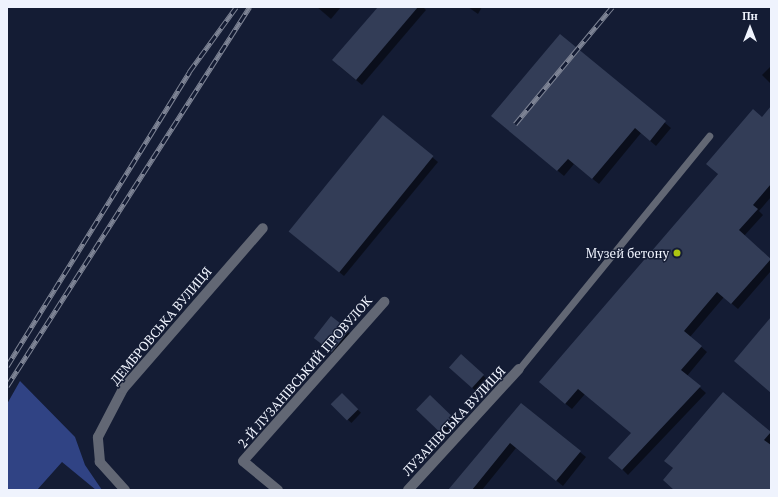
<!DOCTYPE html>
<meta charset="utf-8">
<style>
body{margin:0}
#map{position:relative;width:778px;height:497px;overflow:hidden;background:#141c34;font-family:"PT Serif",serif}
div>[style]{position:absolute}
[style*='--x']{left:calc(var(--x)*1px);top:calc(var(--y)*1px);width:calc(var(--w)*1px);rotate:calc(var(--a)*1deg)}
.forest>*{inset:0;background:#304384}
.shadow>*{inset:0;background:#0007;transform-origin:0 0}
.building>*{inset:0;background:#333d57;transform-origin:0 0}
.service>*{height:7px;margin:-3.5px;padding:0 3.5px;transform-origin:3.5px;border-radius:3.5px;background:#626774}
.minor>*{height:10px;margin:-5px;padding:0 5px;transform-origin:5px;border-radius:5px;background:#626774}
.rail>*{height:4.5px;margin-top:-2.25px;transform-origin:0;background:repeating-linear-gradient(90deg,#141c34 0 9px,#7e8495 0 18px);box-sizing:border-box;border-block:1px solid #7e8495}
.dots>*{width:11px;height:11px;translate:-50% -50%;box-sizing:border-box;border:2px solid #141c34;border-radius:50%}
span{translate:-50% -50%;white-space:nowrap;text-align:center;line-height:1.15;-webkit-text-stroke:3px #141c34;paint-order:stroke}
.poi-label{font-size:13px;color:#eff3fd}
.right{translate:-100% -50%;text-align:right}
.street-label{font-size:13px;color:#eff3fd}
.frame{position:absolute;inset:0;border:8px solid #eff3fd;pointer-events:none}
.north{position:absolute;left:730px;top:8px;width:40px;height:40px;-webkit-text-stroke:3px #141c34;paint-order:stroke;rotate:0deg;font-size:11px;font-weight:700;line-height:16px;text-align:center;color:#eff3fd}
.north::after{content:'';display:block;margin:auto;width:14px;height:18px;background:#eff3fd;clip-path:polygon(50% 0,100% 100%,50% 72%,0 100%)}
</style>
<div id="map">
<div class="forest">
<i style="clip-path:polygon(20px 381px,75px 437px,85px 465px,102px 490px,96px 490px,62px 462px,37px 490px,7px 490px,7px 404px)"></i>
</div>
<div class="shadow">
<i style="clip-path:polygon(317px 7px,341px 7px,331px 19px)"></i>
<i style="clip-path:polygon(379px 7px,423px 7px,426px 10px,362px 85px,339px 66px)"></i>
<i style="clip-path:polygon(468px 7px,482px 7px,478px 14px)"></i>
<i style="clip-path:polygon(560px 35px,671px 128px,656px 146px,641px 133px,599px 184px,574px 164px,564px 176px,499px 122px)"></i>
<i style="clip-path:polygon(771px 66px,771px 84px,762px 75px)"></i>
<i style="clip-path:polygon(771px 108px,771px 197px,759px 211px,763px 215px,744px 236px,771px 259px,771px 271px,738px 309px,724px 297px,690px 337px,707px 352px,687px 376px,706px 393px,628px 475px,616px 463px,632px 433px,585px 394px,572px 409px,546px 388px)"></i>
<i style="clip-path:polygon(432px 157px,438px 162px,344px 276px,294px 235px)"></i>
<i style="left:331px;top:318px;width:27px;height:26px;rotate:39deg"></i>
<i style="clip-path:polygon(461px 356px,488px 380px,477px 392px,454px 371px)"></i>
<i style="clip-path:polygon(723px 393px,771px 434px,771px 490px,675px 490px,674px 469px,666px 461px)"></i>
<i style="left:342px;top:395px;width:26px;height:14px;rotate:43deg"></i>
<i style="left:430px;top:397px;width:36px;height:17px;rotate:44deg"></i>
<i style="clip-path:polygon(521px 404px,586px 457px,563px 486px,516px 448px,482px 490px,449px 490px)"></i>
</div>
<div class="building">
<i style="clip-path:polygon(378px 7px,418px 7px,356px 80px,332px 60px)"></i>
<i style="clip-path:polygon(560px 34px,666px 121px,650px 141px,635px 128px,592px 179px,568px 159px,557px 171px,491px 116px)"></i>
<i style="clip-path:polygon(771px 106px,771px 184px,753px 205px,758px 209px,739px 230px,771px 259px,731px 304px,717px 292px,684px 331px,702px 346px,681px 370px,701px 386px,622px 470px,608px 458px,631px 433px,578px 389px,565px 404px,539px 382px,718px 174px,706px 164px,753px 109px,762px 117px)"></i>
<i style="left:383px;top:115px;width:65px;height:150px;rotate:39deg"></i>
<i style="left:331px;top:316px;width:23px;height:28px;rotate:38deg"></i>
<i style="clip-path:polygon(771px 317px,771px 393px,734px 361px)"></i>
<i style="left:461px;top:354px;width:31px;height:18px;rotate:42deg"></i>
<i style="clip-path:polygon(723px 392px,771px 432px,764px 440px,771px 445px,771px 490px,674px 490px,663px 480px,673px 468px,664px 461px)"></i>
<i style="left:342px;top:393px;width:23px;height:16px;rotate:45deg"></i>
<i style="left:430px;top:395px;width:32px;height:20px;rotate:44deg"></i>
<i style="clip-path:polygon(521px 403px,581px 451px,556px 481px,510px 443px,472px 490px,448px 490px)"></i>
</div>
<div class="service">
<i style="--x:519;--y:369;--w:301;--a:-50.8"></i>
</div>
<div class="minor">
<i style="--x:125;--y:490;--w:38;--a:-132"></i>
<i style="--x:100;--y:462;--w:25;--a:-95"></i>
<i style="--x:98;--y:437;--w:54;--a:-62.5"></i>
<i style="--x:123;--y:389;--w:213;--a:-49"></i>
<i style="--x:278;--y:490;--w:45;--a:-140.4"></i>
<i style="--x:243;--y:461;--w:213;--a:-48.4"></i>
<i style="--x:408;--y:490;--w:164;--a:-47.5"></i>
</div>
<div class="rail">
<i style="--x:515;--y:124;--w:152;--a:-50.3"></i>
<i style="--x:7;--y:366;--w:346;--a:-58.2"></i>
<i style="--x:189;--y:72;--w:80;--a:-54.1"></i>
<i style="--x:7;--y:386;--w:450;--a:-57.4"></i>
</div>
<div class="dots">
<i style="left:677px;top:253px;background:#acc611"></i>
</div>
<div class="poi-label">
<span class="right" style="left:669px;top:253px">Музей бетону</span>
</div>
<div class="street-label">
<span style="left:161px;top:326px;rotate:-50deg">ДЕМБРОВСЬКА ВУЛИЦЯ</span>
<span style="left:305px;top:372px;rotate:-49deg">2-Й ЛУЗАНІВСЬКИЙ ПРОВУЛОК</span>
<span style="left:454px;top:421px;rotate:-47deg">ЛУЗАНІВСЬКА ВУЛИЦЯ</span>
</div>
<div class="frame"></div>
<div class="north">Пн</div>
</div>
